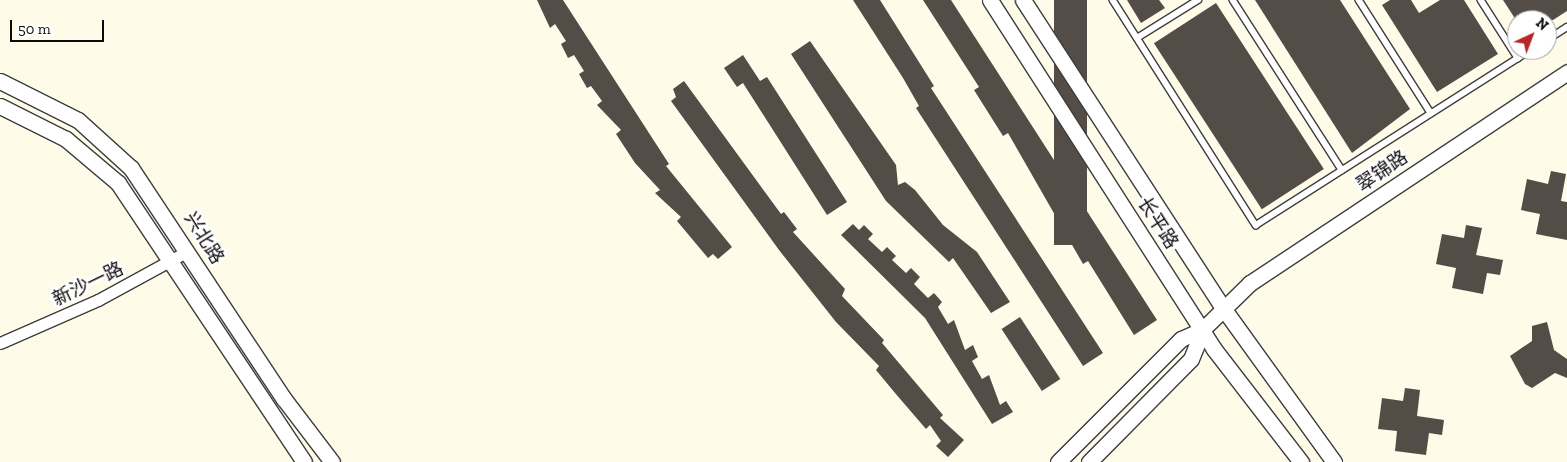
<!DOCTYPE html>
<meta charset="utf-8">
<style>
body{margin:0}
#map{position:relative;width:1567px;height:462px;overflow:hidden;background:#fffbe9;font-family:"Zilla Slab","Noto Sans SC",serif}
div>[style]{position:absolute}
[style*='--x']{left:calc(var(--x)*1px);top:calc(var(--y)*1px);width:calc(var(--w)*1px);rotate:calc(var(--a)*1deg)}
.building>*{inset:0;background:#534c47;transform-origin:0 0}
.roads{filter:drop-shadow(1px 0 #3e3e3e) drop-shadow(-1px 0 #3e3e3e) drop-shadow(0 1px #3e3e3e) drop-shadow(0 -1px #3e3e3e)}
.service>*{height:5.5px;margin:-2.75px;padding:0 2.75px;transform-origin:2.75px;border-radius:2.75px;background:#fff}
.minor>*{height:11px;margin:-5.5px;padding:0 5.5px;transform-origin:5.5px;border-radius:5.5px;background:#fff}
.tertiary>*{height:15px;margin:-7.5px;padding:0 7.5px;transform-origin:7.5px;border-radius:7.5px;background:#fff}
span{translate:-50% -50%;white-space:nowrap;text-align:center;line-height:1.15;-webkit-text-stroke:5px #fff;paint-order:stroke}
.street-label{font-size:19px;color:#0b0b0b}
.north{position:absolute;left:1507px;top:10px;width:50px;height:50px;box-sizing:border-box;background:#fff;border:1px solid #9d9d9d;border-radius:50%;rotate:43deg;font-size:14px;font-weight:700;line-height:20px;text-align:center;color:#0b0b0b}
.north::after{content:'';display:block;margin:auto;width:18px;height:22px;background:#b82628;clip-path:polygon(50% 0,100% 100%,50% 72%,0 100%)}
.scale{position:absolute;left:10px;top:20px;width:94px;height:22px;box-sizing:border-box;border:2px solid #0b0b0b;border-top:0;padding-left:6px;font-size:15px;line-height:18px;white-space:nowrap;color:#0b0b0b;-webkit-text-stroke:4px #fff;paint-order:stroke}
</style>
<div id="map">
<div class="building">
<i style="clip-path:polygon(537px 0,563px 0,669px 164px,666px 166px,732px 247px,718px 259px,713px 254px,708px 258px,677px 221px,681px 217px,655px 193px,660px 190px,635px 163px,616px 134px,621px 130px,597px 105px,602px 101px,591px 86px,587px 88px,579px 74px,584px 71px,574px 55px,568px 58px,561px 44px,566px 41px,555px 24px,550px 28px)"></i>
<i style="clip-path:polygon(853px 0,880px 0,934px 86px,931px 88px,1103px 353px,1083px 366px,916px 108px,919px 106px,903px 78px)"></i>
<i style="clip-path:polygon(923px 0,951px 0,1157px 320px,1134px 335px,1088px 261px,1083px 264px,1008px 133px,1003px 136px,974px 90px,979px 87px)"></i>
<i style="left:1054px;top:0;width:33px;height:245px"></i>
<i style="clip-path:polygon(1127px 0,1159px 0,1165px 8px,1141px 23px)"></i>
<i style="clip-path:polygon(1255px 0,1340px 0,1410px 109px,1352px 153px)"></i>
<i style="clip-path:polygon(1390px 0,1411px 0,1419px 13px,1440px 0,1464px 0,1498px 54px,1437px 92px,1382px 5px)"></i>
<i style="clip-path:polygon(1503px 0,1567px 0,1567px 11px,1553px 20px,1516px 20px)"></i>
<i style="left:1216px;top:3px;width:198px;height:74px;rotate:57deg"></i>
<i style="clip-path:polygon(810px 41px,896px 165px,898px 185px,905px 182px,915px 190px,943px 225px,977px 252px,1010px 302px,991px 313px,953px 258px,949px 262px,886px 201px,791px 54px)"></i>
<i style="clip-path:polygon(743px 55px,760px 81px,767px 77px,847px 202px,827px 215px,743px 83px,737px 87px,724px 68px)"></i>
<i style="clip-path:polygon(684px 81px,781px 214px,784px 212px,797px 229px,793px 232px,845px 289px,842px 296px,884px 340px,882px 343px,943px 415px,940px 418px,964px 440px,948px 457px,936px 446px,941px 441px,930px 425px,926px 429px,895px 393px,876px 370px,879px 366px,836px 322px,779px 250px,671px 101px,676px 97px,673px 89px)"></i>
<i style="clip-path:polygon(1551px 171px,1566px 174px,1561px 201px,1567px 202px,1567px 240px,1536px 234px,1540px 214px,1521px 210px,1527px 179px,1548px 184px)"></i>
<i style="clip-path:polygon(853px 224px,859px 230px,864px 225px,873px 234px,868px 239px,882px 252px,887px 247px,896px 256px,892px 260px,906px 273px,911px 268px,920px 277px,914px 284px,928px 298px,934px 293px,942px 302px,938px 307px,948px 324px,954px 320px,965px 350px,973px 345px,978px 357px,972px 361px,982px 379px,989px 375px,1000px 405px,1006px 401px,1013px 412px,992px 424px,925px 318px,841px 235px)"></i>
<i style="clip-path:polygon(1466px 225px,1482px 228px,1476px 255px,1503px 260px,1500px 275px,1487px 273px,1483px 294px,1452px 288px,1456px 268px,1436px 264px,1442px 234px,1464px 238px)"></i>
<i style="left:1020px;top:317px;width:74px;height:22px;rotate:57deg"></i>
<i style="clip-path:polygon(1547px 322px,1554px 350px,1567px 359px,1567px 378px,1555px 373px,1532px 388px,1525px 384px,1510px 356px,1532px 341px,1532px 326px)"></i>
<i style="clip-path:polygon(1405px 388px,1420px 390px,1417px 416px,1444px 420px,1442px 435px,1429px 433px,1426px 455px,1395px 451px,1397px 431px,1378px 429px,1382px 398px,1403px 401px)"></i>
</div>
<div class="roads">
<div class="service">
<i style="--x:1113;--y:0;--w:267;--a:57.6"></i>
<i style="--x:1256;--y:225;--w:326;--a:-32.5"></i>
<i style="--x:1233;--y:0;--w:202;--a:57.3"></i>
<i style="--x:1359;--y:0;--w:134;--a:57.5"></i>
<i style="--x:1481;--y:0;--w:69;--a:57.5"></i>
<i style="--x:1137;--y:38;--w:72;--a:-31.9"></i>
<i style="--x:1547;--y:40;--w:24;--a:-33"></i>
</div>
<div class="minor">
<i style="--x:0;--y:343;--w:107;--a:-23.7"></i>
<i style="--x:98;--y:300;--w:102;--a:-28.6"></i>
</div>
<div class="tertiary">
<i style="--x:990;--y:0;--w:415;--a:57.3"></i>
<i style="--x:1214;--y:349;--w:143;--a:52.4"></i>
<i style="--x:1023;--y:0;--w:367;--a:57"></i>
<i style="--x:1223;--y:308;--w:190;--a:54.2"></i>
<i style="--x:0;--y:81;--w:87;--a:26.6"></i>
<i style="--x:78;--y:120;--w:72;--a:42.2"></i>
<i style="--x:131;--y:168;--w:277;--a:56.5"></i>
<i style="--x:284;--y:399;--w:79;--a:52.7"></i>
<i style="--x:0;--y:106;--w:74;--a:26.6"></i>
<i style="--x:66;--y:139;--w:68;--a:40.2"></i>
<i style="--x:118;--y:183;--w:335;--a:56.3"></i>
<i style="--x:1058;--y:462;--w:174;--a:-45"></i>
<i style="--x:1181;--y:339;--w:24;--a:-24"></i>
<i style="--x:1089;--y:462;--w:145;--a:-45.3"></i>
<i style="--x:1191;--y:359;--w:32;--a:-68"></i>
<i style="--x:1203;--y:329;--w:66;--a:-44.4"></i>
<i style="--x:1250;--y:283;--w:381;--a:-33.6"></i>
</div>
</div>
<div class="street-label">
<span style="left:1382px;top:171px;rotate:-34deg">翠锦路</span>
<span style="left:1158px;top:223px;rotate:57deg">长平路</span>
<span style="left:204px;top:238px;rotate:58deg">兴北路</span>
<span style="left:88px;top:284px;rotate:-26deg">新沙一路</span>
</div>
<div class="north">N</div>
<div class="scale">50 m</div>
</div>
